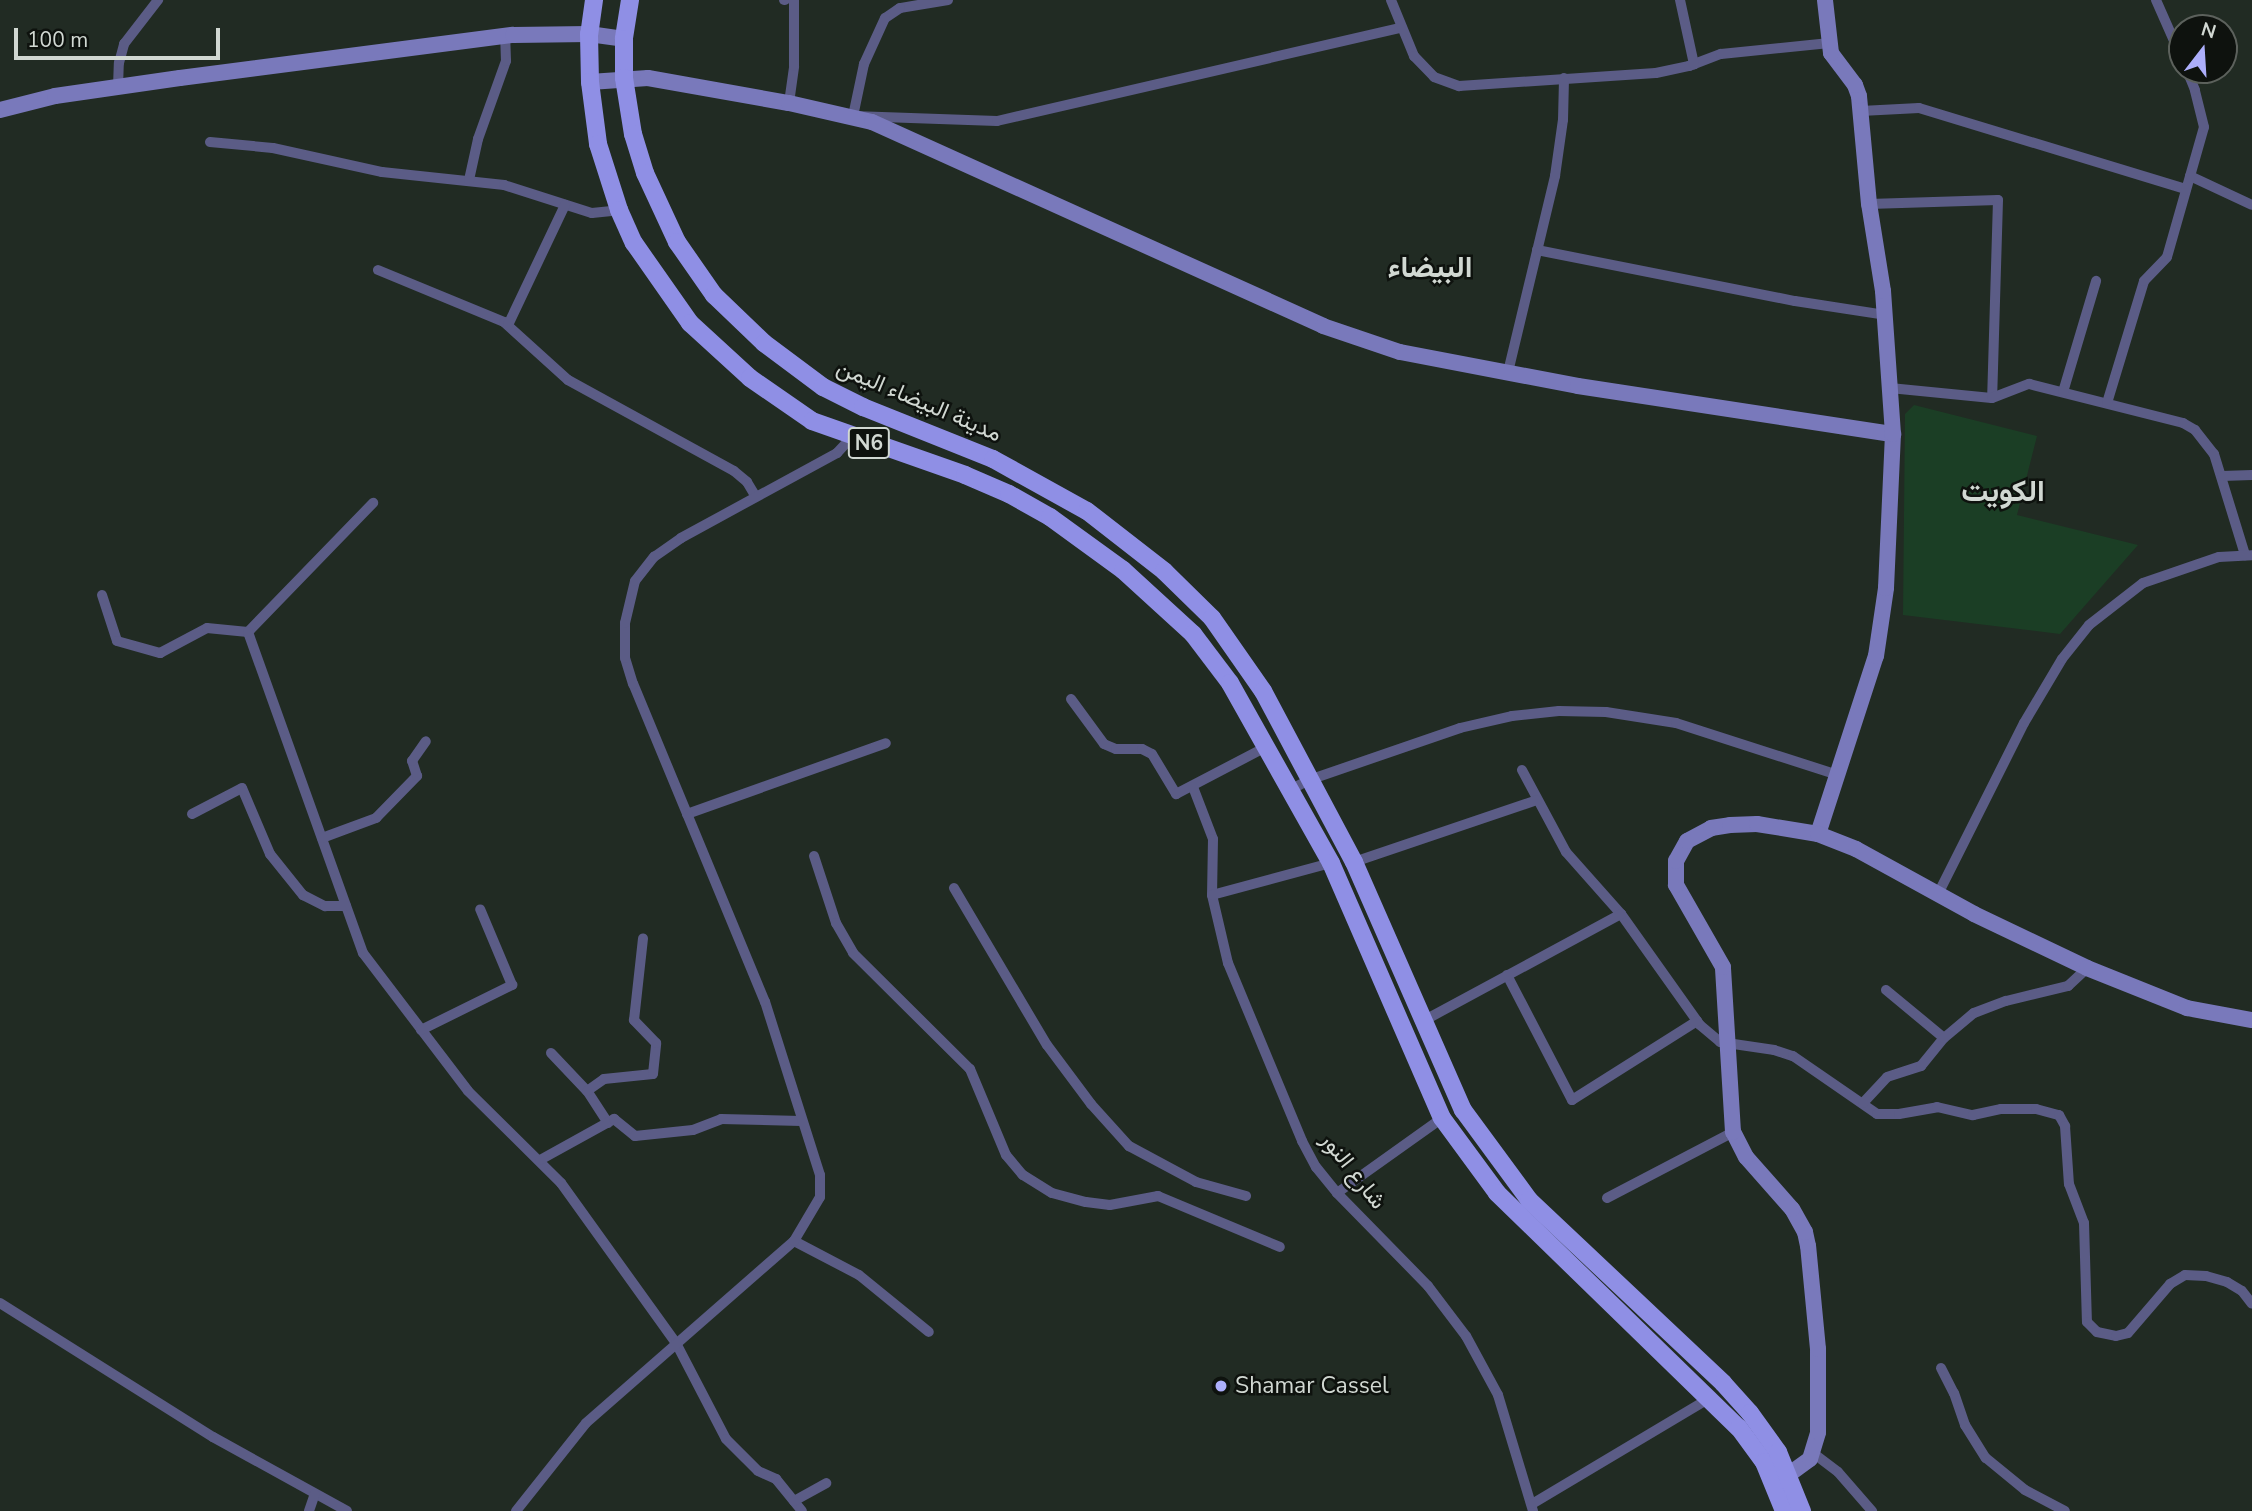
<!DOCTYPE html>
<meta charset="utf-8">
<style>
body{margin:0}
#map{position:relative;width:2252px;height:1511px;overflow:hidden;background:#212b23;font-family:"Nunito Sans",Vazirmatn,sans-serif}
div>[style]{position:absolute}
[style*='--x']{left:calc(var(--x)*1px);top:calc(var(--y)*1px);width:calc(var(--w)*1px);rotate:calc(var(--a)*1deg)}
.green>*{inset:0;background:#1b3e25}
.street>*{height:10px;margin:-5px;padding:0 5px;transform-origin:5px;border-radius:5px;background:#5b5c86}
.secondary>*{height:16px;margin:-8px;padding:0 8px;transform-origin:8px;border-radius:8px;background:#7979bb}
.primary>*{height:18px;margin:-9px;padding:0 9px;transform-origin:9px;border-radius:9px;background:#8f8fe5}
.dots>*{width:19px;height:19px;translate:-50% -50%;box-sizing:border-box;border:4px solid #0e120e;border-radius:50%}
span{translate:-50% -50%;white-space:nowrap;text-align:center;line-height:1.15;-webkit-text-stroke:5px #0e120e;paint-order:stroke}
.shield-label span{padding:2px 5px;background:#0e120e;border:2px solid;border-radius:5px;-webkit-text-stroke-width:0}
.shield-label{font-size:21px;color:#d1d8d2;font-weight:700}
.street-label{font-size:23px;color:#d1d8d2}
.poi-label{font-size:23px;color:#d1d8d2}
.left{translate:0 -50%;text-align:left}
.district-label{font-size:30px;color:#d1d8d2;font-weight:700}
.north{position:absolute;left:2168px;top:14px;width:70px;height:70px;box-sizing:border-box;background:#0e120e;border:2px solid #5c615c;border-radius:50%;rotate:17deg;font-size:19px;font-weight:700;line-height:28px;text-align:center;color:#d1d8d2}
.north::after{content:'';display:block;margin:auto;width:24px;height:32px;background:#adaffb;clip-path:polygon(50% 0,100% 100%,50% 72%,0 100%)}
.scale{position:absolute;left:14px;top:28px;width:206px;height:32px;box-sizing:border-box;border:4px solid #d1d8d2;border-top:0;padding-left:9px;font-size:21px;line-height:24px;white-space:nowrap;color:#d1d8d2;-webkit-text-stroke:5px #0e120e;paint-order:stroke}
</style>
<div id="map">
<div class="green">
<i style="clip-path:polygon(1914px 405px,2037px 436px,2017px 515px,2138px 545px,2060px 634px,1903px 615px,1905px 414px)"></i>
</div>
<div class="street">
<i style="--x:784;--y:0;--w:1;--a:0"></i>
<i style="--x:948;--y:0;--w:49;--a:170.5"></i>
<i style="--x:900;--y:8;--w:18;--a:146"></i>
<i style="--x:885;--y:18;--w:51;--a:114.5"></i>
<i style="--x:864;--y:64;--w:53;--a:101.9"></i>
<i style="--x:853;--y:116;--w:144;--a:2"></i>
<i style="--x:997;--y:121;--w:415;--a:-13"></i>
<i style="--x:1391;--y:0;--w:61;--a:67.7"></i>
<i style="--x:1414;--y:56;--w:29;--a:46"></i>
<i style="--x:1434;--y:77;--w:27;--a:20"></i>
<i style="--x:1459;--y:86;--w:197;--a:-3.8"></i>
<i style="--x:1656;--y:73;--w:34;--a:-12"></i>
<i style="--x:1689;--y:66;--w:34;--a:-21"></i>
<i style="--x:1721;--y:54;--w:109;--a:-5.8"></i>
<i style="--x:1680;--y:0;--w:66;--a:77.7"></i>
<i style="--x:2156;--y:0;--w:64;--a:66.2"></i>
<i style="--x:118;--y:87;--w:24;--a:-88"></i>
<i style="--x:119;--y:63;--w:20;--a:-75"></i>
<i style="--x:124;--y:44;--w:56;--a:-52.3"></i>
<i style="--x:789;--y:103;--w:37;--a:-82"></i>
<i style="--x:794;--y:66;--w:66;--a:-90"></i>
<i style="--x:1861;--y:111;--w:58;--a:-3"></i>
<i style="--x:1919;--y:108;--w:279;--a:16.9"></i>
<i style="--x:210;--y:142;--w:63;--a:5.4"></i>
<i style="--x:273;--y:148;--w:112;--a:12.4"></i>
<i style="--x:382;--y:172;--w:123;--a:6.1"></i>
<i style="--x:504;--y:185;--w:92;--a:17.7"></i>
<i style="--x:592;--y:213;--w:27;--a:-6"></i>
<i style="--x:2190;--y:176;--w:68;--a:25.1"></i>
<i style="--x:469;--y:180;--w:42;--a:-77.6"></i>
<i style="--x:478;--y:139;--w:83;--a:-70.3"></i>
<i style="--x:506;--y:61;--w:25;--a:-92"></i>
<i style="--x:1869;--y:204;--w:129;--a:-1.8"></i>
<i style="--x:1998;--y:200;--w:198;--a:91.7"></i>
<i style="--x:1537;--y:250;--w:263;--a:11.2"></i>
<i style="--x:1795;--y:301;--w:91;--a:8.8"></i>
<i style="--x:378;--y:270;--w:136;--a:22.4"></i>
<i style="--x:504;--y:322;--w:86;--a:42.2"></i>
<i style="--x:568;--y:380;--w:189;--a:28.7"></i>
<i style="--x:734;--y:471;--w:17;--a:40"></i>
<i style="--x:747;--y:482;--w:17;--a:59"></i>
<i style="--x:508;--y:325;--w:133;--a:-64.6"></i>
<i style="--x:1508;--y:372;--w:202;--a:-76.5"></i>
<i style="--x:1555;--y:176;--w:57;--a:-81.9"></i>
<i style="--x:1563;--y:120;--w:42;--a:-88.6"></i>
<i style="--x:1890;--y:388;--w:102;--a:5.6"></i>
<i style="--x:1992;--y:398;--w:40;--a:-21"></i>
<i style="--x:2029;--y:384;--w:159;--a:14.2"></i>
<i style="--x:2183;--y:423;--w:14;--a:30"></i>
<i style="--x:2195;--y:430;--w:31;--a:52"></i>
<i style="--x:2214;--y:454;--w:106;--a:72.9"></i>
<i style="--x:2063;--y:392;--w:116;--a:-73.4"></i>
<i style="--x:2107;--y:403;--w:127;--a:-73.1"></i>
<i style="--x:2144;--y:281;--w:33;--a:-46"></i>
<i style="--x:2167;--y:257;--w:135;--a:-74.1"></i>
<i style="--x:2204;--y:127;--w:38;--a:-104"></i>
<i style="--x:2195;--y:90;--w:22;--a:-112"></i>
<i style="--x:2222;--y:476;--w:30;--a:-2"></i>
<i style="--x:102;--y:595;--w:48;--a:71.9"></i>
<i style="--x:117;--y:641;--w:45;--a:15.6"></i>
<i style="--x:160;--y:653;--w:53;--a:-28"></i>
<i style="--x:207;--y:628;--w:41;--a:5.6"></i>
<i style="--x:248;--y:632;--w:180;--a:-45.9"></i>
<i style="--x:248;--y:632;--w:341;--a:70.3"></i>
<i style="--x:363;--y:953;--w:173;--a:52.7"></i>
<i style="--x:468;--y:1091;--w:131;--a:44.7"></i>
<i style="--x:561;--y:1183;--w:197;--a:54.3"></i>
<i style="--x:676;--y:1343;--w:108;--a:62.5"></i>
<i style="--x:726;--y:1439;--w:45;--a:45"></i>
<i style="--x:758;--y:1471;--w:20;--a:24"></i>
<i style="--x:776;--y:1479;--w:41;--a:50.9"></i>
<i style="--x:1071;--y:699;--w:56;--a:53.7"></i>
<i style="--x:1104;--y:744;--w:13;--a:23"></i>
<i style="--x:1116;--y:749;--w:26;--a:0"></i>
<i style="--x:1142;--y:749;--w:11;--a:27"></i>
<i style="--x:1152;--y:754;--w:47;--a:59"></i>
<i style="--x:1176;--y:794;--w:99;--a:-27.6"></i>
<i style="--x:1522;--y:770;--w:93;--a:61.8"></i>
<i style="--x:1566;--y:852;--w:83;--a:48.4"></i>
<i style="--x:1621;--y:914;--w:136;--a:54.6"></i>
<i style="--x:1700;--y:1025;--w:26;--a:40"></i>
<i style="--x:1720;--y:1042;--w:55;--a:8.4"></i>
<i style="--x:1774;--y:1050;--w:20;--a:18"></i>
<i style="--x:1793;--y:1056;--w:102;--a:34.6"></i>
<i style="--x:1877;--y:1114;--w:22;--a:0"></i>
<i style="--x:1899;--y:1114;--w:39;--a:-10"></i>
<i style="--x:1937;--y:1107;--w:37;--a:13"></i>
<i style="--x:1973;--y:1115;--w:29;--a:-12"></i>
<i style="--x:2001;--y:1109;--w:35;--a:0"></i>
<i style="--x:2036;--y:1109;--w:24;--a:15"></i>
<i style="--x:2059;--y:1115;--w:13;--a:61"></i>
<i style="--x:2065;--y:1126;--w:58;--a:86.1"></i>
<i style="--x:2069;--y:1184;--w:42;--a:69"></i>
<i style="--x:2084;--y:1223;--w:99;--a:88.3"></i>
<i style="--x:2087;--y:1322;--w:14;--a:45"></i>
<i style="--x:2097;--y:1332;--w:19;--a:12"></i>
<i style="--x:2116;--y:1336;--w:12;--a:-14"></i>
<i style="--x:2128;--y:1333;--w:65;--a:-49.4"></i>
<i style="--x:2170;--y:1284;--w:17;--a:-31"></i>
<i style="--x:2185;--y:1275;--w:21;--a:3"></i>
<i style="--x:2206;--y:1276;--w:22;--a:16"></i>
<i style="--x:2227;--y:1282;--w:17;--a:31"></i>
<i style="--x:2242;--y:1291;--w:16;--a:52"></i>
<i style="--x:1193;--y:787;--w:56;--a:69"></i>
<i style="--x:1213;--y:839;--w:56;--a:91"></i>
<i style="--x:1212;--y:895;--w:70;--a:76.8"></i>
<i style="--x:1228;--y:963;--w:193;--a:67.4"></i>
<i style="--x:1302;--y:1141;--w:30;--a:62"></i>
<i style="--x:1316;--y:1167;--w:33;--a:51"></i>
<i style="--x:1337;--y:1193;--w:130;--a:45.6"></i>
<i style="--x:1428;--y:1286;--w:63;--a:52.8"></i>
<i style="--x:1466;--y:1336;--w:67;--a:61.5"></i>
<i style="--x:1498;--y:1395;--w:121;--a:73.2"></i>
<i style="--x:1290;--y:790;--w:21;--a:-28"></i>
<i style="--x:1309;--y:780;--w:160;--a:-19"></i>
<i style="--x:1460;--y:728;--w:53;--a:-13"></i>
<i style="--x:1512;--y:716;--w:47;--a:-6.1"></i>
<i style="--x:1559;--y:711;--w:47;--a:1.2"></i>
<i style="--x:1606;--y:712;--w:71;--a:8.9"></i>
<i style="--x:1676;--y:723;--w:170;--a:17.8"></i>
<i style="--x:192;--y:814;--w:56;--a:-27.5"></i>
<i style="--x:242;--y:788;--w:72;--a:67"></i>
<i style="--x:270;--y:854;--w:53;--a:51.2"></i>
<i style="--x:303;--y:895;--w:25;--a:27"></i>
<i style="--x:325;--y:906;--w:21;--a:0"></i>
<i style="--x:687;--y:814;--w:211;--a:-19.6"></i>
<i style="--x:322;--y:838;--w:58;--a:-20.3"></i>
<i style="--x:376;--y:818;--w:59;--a:-45.7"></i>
<i style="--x:417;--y:776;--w:16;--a:-108"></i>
<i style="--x:412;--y:761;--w:24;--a:-55"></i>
<i style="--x:814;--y:856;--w:71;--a:71.8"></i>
<i style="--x:836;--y:923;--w:34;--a:60"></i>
<i style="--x:853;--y:953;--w:165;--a:44.8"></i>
<i style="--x:970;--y:1069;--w:93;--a:67.3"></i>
<i style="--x:1006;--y:1155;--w:26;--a:50"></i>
<i style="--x:1023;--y:1175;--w:34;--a:32"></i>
<i style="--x:1052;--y:1193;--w:35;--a:15"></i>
<i style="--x:1086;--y:1202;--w:24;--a:7"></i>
<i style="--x:1110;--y:1205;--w:49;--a:-10.6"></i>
<i style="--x:1158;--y:1196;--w:132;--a:22.7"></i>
<i style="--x:1354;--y:862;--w:193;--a:-18.7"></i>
<i style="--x:954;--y:888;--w:182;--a:59.4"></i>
<i style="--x:1047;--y:1045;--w:74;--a:53.3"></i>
<i style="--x:1091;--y:1104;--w:57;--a:47.9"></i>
<i style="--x:1129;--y:1146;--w:76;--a:28.2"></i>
<i style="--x:1196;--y:1182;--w:52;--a:15.6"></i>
<i style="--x:1938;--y:894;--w:191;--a:-63.3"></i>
<i style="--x:2024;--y:723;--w:74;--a:-59.3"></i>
<i style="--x:2062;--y:659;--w:43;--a:-51.5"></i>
<i style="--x:2089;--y:625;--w:68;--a:-37.9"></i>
<i style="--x:2143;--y:583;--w:80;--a:-18.9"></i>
<i style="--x:2219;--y:557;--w:33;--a:-3"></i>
<i style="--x:1212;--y:895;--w:123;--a:-15.1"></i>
<i style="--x:1507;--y:975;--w:141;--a:62.5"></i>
<i style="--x:1572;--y:1100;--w:148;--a:-32.3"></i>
<i style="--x:1886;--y:990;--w:75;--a:39.6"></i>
<i style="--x:1425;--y:1020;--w:223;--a:-28.4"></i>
<i style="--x:421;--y:1030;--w:102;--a:-26.3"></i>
<i style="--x:512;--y:985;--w:82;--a:-112.8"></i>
<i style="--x:551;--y:1053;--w:52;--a:46.5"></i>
<i style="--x:1863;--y:1103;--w:35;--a:-47"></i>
<i style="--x:1887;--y:1077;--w:36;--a:-18"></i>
<i style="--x:1921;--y:1066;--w:36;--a:-51"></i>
<i style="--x:1944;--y:1038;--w:39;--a:-40"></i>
<i style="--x:1974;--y:1013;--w:34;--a:-21"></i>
<i style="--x:2006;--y:1001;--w:64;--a:-13.6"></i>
<i style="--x:2068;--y:986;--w:26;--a:-43"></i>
<i style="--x:608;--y:1123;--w:38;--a:-123"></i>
<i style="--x:587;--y:1091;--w:21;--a:-35"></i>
<i style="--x:604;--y:1079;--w:49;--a:-5.8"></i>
<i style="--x:653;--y:1074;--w:31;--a:-84"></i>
<i style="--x:656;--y:1043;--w:32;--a:-134"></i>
<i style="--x:634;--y:1020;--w:82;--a:-83.7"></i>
<i style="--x:540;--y:1160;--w:85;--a:-29"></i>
<i style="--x:614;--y:1119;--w:27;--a:39"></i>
<i style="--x:635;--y:1136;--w:58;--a:-5.9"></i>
<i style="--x:693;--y:1130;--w:30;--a:-21"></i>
<i style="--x:721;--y:1119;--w:80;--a:1.4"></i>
<i style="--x:1337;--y:1193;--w:129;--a:-35.5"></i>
<i style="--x:1607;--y:1198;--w:142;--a:-27.6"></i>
<i style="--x:794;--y:1241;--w:73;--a:27.6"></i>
<i style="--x:859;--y:1275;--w:90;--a:39.2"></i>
<i style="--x:0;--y:1303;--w:252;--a:32.2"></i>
<i style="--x:213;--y:1437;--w:153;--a:28.9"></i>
<i style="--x:1941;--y:1368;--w:28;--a:63"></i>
<i style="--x:1954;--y:1393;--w:34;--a:71"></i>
<i style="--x:1965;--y:1425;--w:39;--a:58"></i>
<i style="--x:1986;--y:1458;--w:50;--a:39.4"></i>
<i style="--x:2025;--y:1490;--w:45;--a:27.7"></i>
<i style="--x:1813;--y:1453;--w:31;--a:37"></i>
<i style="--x:1838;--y:1472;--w:52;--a:48.9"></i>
<i style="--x:794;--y:1501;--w:37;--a:-29"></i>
<i style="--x:1532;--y:1504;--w:207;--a:-30.8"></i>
<i style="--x:309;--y:1511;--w:18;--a:-71"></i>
<i style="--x:516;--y:1511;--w:112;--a:-51.5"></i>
<i style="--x:586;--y:1423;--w:276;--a:-41.2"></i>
<i style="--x:794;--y:1241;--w:51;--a:-59.4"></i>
<i style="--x:820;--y:1197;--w:22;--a:-90"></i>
<i style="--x:820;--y:1175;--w:182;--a:-107.6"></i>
<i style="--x:765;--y:1002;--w:344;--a:-112.5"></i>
<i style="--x:633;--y:684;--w:27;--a:-107"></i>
<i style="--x:625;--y:658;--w:35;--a:-90"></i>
<i style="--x:625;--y:623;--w:43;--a:-76.6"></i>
<i style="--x:635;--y:581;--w:31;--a:-52"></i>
<i style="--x:654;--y:557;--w:33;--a:-35"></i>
<i style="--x:681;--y:538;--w:178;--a:-28.6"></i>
<i style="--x:837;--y:453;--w:22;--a:-47"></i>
</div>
<div class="secondary">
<i style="--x:590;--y:82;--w:58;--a:-3.9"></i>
<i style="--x:648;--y:78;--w:143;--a:10.1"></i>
<i style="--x:789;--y:103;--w:85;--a:12.9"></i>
<i style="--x:872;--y:122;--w:495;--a:24.3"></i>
<i style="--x:1323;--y:326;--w:81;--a:18.7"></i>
<i style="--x:1400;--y:352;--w:181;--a:10.8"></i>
<i style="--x:1578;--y:386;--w:319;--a:8.7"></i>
<i style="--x:0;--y:110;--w:57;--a:-14.3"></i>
<i style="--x:55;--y:96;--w:126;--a:-8.2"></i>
<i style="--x:180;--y:78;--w:336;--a:-7.4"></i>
<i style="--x:513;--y:35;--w:76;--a:-0.8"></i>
<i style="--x:589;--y:34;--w:35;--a:8"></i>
<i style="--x:1818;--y:834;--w:187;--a:-72"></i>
<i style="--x:1876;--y:656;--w:69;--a:-81.6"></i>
<i style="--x:1886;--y:588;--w:154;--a:-87.4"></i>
<i style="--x:1893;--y:434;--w:143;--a:-94"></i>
<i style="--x:1883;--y:291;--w:88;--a:-99.1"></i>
<i style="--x:1869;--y:204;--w:108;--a:-95.3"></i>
<i style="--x:1859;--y:96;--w:12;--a:-110"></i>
<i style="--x:1855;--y:85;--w:40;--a:-127"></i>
<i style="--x:1831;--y:53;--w:53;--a:-96.5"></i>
<i style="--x:1788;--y:1475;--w:27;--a:-36"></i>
<i style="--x:1810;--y:1459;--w:28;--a:-73"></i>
<i style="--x:1818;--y:1432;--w:83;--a:-90"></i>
<i style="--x:1818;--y:1349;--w:103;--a:-95.5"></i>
<i style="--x:1808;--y:1246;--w:14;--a:-102"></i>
<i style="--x:1805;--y:1232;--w:26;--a:-119"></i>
<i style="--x:1792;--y:1209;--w:69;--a:-131.5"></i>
<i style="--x:1746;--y:1157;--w:28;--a:-117"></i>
<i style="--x:1733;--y:1132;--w:165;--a:-93.5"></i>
<i style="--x:1723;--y:967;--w:95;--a:-119.8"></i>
<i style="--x:1676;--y:885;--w:24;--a:-90"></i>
<i style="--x:1676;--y:861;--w:23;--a:-61"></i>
<i style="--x:1687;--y:841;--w:27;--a:-28"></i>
<i style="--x:1711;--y:828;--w:19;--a:-9"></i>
<i style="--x:1730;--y:825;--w:27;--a:-2"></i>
<i style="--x:1757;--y:824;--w:62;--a:9.3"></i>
<i style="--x:1818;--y:834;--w:41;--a:21.5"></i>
<i style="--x:1856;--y:849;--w:135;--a:28.8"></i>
<i style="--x:1974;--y:914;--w:125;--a:25.5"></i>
<i style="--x:2087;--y:968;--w:108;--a:21.8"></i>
<i style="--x:2187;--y:1008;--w:66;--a:10.5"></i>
</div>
<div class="primary">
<i style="--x:594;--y:0;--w:34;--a:98"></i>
<i style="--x:589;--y:34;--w:48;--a:88.8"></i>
<i style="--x:590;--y:82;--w:63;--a:82.6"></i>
<i style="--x:598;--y:144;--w:69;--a:72.3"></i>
<i style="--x:619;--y:210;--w:36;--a:66"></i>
<i style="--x:634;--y:243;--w:98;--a:55"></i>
<i style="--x:690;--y:323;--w:81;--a:42.5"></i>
<i style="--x:750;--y:378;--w:75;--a:34.7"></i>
<i style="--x:812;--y:421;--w:162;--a:19.4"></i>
<i style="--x:965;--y:475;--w:48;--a:23.4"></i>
<i style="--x:1009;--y:494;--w:47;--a:29.3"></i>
<i style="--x:1050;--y:517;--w:90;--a:36"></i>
<i style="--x:1123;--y:570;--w:95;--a:42.4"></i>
<i style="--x:1193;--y:634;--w:61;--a:52.9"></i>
<i style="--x:1230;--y:683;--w:206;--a:60.7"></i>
<i style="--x:1331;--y:863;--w:278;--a:66.5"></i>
<i style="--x:1442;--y:1118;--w:93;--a:53.7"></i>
<i style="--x:1497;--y:1193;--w:337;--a:44.2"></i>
<i style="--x:1739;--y:1428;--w:42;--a:53.7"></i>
<i style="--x:1764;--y:1462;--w:53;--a:67.8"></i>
<i style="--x:630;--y:0;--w:39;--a:99"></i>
<i style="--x:624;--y:39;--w:39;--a:90"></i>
<i style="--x:624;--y:78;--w:57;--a:80.9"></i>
<i style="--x:633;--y:134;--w:41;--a:72.9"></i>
<i style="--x:645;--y:173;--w:76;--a:65.1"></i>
<i style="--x:677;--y:242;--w:65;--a:55.1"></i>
<i style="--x:714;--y:295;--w:69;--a:43.8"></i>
<i style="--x:764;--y:343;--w:74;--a:36.7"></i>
<i style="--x:823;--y:387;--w:45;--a:26.6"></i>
<i style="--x:863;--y:407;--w:140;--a:21.8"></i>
<i style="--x:993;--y:459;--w:107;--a:29"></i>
<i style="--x:1087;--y:511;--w:98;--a:37.9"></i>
<i style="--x:1164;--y:571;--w:67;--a:44.4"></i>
<i style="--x:1212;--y:618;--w:89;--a:55.1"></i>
<i style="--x:1263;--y:691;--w:194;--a:62"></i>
<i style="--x:1354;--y:862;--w:271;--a:66.3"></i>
<i style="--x:1463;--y:1110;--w:112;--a:53.7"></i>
<i style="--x:1529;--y:1200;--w:267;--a:43.3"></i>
<i style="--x:1723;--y:1383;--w:40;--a:48"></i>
<i style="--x:1750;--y:1413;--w:48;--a:54.3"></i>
<i style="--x:1778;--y:1452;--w:64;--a:67.9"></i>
</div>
<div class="dots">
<i style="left:1221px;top:1386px;background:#adaffb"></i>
</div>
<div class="shield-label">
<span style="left:869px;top:443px">N6</span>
</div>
<div class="street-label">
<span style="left:919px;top:401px;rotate:23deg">مدينة البيضاء اليمن</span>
<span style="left:1353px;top:1171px;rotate:52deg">شارع النور</span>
</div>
<div class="poi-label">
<span class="left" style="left:1235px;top:1386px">Shamar Cassel</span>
</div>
<div class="district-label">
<span style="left:1430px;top:268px">البيضاء</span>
<span style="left:2003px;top:492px">الكويت</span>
</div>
<div class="north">N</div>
<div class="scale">100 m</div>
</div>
